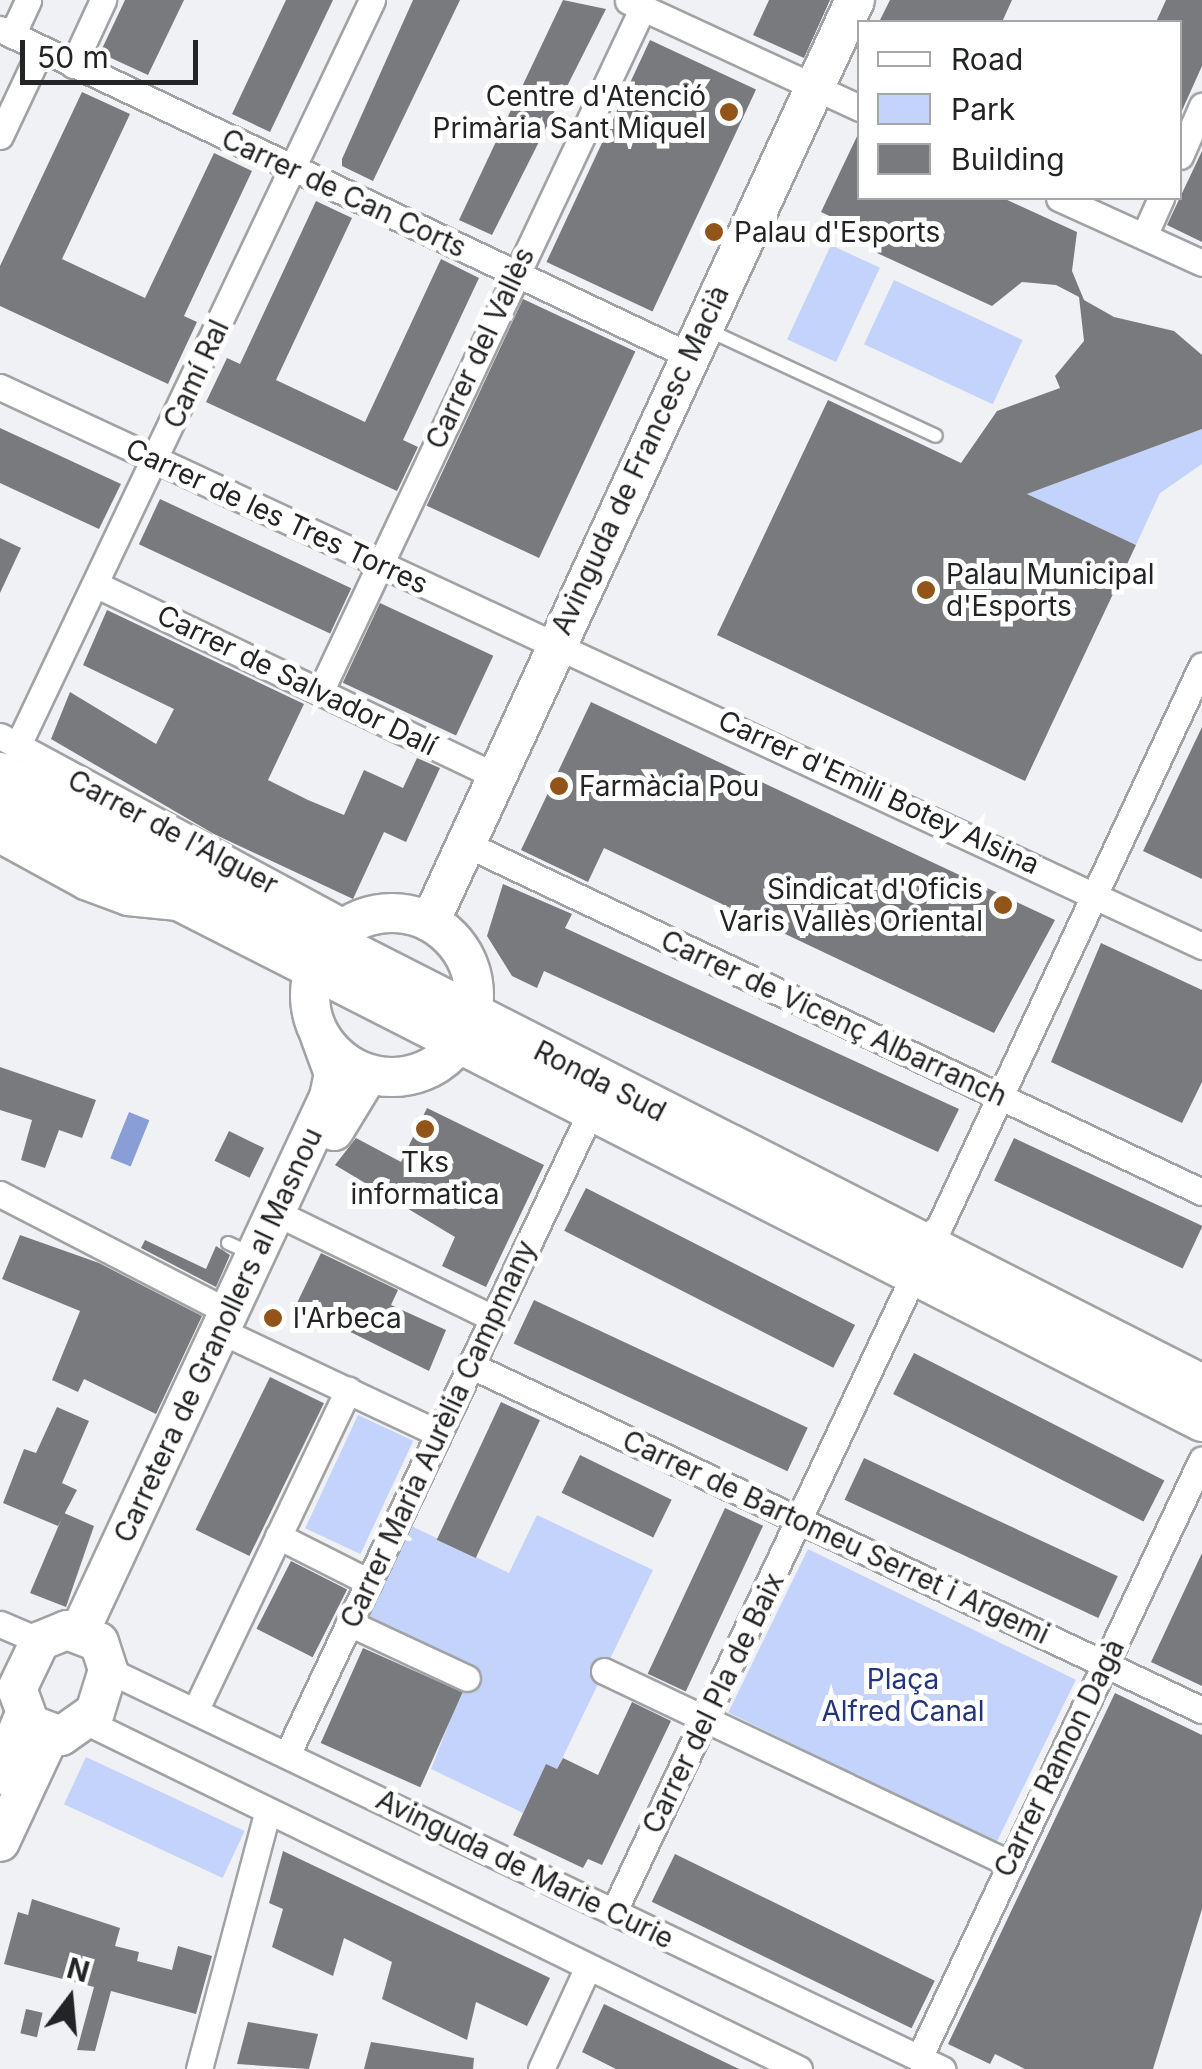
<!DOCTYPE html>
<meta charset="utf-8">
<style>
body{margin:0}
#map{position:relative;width:1202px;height:2069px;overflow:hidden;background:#f0f1f4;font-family:Inter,sans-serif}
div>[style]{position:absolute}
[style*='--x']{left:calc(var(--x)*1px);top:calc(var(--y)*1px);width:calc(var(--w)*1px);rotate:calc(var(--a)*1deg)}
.green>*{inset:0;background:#c4d3fb;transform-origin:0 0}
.water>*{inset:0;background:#899ed6;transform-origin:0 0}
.building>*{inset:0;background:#797a7d;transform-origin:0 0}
.roads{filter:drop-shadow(2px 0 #a1a2a4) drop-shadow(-2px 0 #a1a2a4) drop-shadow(0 2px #a1a2a4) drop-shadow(0 -2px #a1a2a4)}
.lane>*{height:12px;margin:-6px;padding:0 6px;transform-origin:6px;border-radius:6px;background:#fff}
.street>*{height:25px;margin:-12.5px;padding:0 12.5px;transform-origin:12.5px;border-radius:12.5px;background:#fff}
.secondary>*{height:38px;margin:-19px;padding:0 19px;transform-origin:19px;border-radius:19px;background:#fff}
.secondary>.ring{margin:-19px;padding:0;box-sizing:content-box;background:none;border:38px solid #fff;border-radius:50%}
.dots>*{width:28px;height:28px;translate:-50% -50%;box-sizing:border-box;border:5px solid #fff;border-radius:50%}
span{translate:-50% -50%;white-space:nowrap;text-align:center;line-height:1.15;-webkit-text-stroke:10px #fff;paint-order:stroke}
.poi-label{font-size:28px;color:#232425}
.right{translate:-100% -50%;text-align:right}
.left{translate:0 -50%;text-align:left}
.street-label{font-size:28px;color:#232425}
.park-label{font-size:28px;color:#233578}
.legend{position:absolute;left:857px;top:20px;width:325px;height:180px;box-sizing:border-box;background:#fff;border:2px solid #a7a7a8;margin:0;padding:12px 18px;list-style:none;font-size:30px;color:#232425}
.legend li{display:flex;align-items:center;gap:20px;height:50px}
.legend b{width:50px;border:2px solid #a7a7a8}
.north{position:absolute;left:20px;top:1949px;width:100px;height:100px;-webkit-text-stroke:8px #fff;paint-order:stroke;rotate:16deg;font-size:28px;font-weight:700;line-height:40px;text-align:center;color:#232425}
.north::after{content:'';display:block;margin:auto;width:35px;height:45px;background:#232425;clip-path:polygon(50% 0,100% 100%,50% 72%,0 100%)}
.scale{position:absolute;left:20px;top:40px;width:178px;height:45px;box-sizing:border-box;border:5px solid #232425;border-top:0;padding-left:12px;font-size:30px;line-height:35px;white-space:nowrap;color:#232425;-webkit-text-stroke:8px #fff;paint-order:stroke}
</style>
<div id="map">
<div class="green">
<i style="left:831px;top:245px;width:54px;height:104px;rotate:25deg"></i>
<i style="left:894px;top:280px;width:142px;height:71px;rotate:25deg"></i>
<i style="clip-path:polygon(1202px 429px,1202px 464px,1160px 493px,1136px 545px,1027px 494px)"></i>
<i style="left:358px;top:1415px;width:61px;height:125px;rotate:25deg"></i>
<i style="clip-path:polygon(537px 1515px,653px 1570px,557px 1769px,546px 1765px,523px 1813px,431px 1769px,470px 1669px,353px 1615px,399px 1520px,509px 1573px)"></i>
<i style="left:808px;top:1549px;width:298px;height:182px;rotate:26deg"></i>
<i style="left:86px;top:1757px;width:175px;height:52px;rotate:25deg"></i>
</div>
<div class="water">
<i style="left:129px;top:1112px;width:22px;height:50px;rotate:22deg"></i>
</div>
<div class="building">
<i style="clip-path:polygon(125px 0,184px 0,148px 75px,100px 53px)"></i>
<i style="clip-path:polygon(286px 0,333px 0,270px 132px,232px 114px)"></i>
<i style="clip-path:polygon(413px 0,460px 0,373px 181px,342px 166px,342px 159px)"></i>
<i style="clip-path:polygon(563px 0,606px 9px,492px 235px,459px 220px)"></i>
<i style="clip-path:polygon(769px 0,830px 0,804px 58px,753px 35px)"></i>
<i style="clip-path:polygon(890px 0,1012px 0,1002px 22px,879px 22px)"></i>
<i style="clip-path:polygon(1166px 0,1202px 0,1202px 66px,1180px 115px,1180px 22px,1156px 22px)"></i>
<i style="left:650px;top:40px;width:117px;height:245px;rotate:25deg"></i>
<i style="clip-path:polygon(82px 92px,130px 114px,62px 259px,145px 298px,214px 153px,252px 171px,184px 316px,197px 322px,168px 384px,0 306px,0 266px)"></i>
<i style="clip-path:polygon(860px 130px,860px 198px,1003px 198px,1077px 232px,1072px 271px,1084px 300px,1114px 317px,1174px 331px,1202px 355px,1202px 429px,1027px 494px,1136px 545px,1025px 781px,717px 635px,828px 400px,961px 463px,997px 411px,1060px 388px,1055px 376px,1084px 341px,1079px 297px,1056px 285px,1022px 282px,992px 306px,877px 253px,882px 244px,872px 236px,821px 212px)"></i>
<i style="clip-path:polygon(1202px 151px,1202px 242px,1167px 225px)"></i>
<i style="clip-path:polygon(316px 201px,352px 218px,276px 380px,365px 422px,441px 259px,479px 278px,403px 440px,418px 447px,397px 491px,206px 402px,227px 358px,240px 364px)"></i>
<i style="left:523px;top:299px;width:124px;height:228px;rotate:25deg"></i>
<i style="clip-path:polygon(0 428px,121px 484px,99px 529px,0 483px)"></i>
<i style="left:160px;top:499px;width:211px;height:50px;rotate:25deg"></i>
<i style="clip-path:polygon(0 538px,21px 548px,0 593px)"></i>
<i style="left:380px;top:603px;width:125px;height:88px;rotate:25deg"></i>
<i style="clip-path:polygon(107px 610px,304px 704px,268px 780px,308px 800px,344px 815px,364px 770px,403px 788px,417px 758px,440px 768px,406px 842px,384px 832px,353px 899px,214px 834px,51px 739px,70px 692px,156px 744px,174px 709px,83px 665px)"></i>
<i style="clip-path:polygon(591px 702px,1055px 920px,994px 1033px,604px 848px,588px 882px,521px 850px)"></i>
<i style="clip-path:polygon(1202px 727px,1202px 879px,1143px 851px)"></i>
<i style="clip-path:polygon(503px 884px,572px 914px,565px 928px,959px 1109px,938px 1152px,544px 971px,537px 988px,512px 976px,487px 936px)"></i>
<i style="clip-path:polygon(1101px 943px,1202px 990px,1202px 1082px,1182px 1123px,1051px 1062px)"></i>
<i style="clip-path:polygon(0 1067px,96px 1100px,82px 1138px,59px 1130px,45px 1168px,21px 1160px,32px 1120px,0 1110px)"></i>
<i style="clip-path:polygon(427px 1108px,544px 1165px,486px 1287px,442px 1266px,455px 1237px,335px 1165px,356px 1138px,401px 1162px)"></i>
<i style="left:229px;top:1131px;width:39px;height:33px;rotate:26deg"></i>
<i style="left:1014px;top:1138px;width:208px;height:47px;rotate:25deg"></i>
<i style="left:586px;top:1188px;width:302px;height:48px;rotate:27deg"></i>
<i style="clip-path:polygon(20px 1235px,99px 1263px,202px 1316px,156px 1414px,84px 1379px,78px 1392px,52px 1380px,80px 1311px,2px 1279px)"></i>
<i style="clip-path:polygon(145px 1240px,206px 1269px,216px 1246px,230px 1255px,216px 1287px,141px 1248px)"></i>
<i style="clip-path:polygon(321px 1253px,398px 1290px,391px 1305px,446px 1330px,429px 1371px,296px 1305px)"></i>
<i style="left:534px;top:1300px;width:302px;height:48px;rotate:25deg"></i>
<i style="left:914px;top:1353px;width:281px;height:46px;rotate:27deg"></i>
<i style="left:270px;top:1377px;width:60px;height:170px;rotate:26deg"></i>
<i style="left:501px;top:1402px;width:43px;height:152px;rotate:25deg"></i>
<i style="clip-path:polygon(57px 1407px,89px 1421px,62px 1483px,77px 1490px,58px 1526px,3px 1503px,24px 1449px,36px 1453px)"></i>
<i style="left:580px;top:1455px;width:102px;height:42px;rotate:26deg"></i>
<i style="left:864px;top:1458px;width:280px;height:46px;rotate:25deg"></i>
<i style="left:725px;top:1508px;width:42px;height:183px;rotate:25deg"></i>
<i style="clip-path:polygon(64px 1513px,94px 1526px,66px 1607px,30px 1593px)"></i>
<i style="clip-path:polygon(1202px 1553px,1202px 1686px,1151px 1662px)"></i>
<i style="left:291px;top:1561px;width:63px;height:76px;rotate:27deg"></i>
<i style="left:363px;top:1648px;width:109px;height:104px;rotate:24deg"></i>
<i style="clip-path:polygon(1115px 1693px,1202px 1735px,1202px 1909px,1153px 2069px,1025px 2069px,995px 2054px,990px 2064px,948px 2044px)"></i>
<i style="clip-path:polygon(632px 1702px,671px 1721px,602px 1865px,588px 1859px,583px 1868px,513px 1835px,546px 1764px,557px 1769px,563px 1758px,598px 1775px)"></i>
<i style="clip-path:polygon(283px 1851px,550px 1978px,527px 2026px,476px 2002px,467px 2040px,382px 1999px,392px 1962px,344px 1938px,333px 1976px,272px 1947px,283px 1909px,269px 1903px)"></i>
<i style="left:675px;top:1854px;width:289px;height:53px;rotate:26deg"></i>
<i style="clip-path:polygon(32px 1899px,120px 1928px,115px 1946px,139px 1952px,137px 1961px,172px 1970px,178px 1946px,212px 1956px,196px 2014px,111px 1991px,95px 2051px,77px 2050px,94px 1987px,4px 1964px,18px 1912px,28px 1915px)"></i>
<i style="clip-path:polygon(604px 2004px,739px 2069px,616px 2069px,582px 2052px)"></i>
<i style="left:26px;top:2009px;width:17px;height:25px;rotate:13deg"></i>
<i style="clip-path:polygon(248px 2022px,318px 2034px,309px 2069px,237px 2064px)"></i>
<i style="clip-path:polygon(371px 2042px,474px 2058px,473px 2069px,364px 2069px)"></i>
</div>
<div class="roads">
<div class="lane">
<i style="--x:708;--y:330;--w:251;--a:24.9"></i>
<i style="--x:228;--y:1243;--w:27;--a:24"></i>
</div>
<div class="street">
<i style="--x:628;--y:1;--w:255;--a:24.8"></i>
<i style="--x:0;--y:29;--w:761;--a:25.35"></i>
<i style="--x:12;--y:35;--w:38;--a:-65"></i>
<i style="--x:73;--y:65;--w:72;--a:-65.2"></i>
<i style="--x:0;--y:136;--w:96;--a:-64.8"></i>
<i style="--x:1180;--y:156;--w:55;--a:-66.3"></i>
<i style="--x:1059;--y:198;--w:157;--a:24.4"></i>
<i style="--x:1144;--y:236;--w:42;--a:-65.9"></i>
<i style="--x:0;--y:387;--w:1326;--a:24.94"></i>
<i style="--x:97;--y:585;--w:442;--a:25.6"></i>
<i style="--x:321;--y:690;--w:755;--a:-64.76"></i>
<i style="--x:0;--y:736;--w:397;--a:28.4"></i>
<i style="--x:17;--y:747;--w:827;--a:-64.58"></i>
<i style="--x:0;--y:840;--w:96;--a:28.7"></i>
<i style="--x:84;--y:886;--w:46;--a:20.4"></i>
<i style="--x:127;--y:902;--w:48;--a:5.9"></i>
<i style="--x:466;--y:844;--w:814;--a:25.31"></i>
<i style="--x:0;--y:1194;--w:258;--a:27.3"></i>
<i style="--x:293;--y:1221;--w:222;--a:25.9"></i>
<i style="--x:920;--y:1242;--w:24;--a:-38"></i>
<i style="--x:939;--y:1227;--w:620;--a:-64.92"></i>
<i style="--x:238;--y:1339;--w:219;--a:25.2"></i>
<i style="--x:470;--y:1365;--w:809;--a:25.24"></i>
<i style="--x:278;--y:1536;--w:102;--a:26.8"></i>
<i style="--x:349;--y:1623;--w:130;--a:25"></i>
<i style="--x:0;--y:1624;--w:43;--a:23"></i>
<i style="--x:108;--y:1670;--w:925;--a:25.57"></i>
<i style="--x:604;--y:1671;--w:448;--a:25.4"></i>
<i style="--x:195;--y:1711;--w:356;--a:-64.5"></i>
<i style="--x:87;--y:1722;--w:792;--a:25.98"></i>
<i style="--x:287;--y:1755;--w:710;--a:-64.73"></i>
<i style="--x:614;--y:1911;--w:701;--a:-64.75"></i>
<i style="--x:919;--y:2058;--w:662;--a:-64.71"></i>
<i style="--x:199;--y:2069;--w:264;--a:-75.1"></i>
<i style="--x:541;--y:2069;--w:110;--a:-65.3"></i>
</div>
<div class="secondary">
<i style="--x:0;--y:772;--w:1349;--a:26.98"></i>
<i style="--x:0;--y:810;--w:1349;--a:26.98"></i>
<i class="ring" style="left:310px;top:913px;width:126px;height:126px"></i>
<i style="--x:430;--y:922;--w:1015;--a:-65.25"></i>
<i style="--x:334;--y:1131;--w:66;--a:-58.7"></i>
<i style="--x:67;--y:1630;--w:34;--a:21"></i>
<i style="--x:99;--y:1642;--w:29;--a:72"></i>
<i style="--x:108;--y:1670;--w:44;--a:107.2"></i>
<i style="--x:95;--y:1712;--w:42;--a:144.8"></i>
<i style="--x:61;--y:1736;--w:33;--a:-159"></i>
<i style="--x:30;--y:1724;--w:37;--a:-110"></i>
<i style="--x:17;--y:1689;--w:53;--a:-64.4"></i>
<i style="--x:40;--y:1641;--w:29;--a:-22"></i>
<i style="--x:80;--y:1631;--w:589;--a:-65"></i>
<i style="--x:329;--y:1097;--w:24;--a:-78"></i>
<i style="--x:334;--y:1074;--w:40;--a:-110.2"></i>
<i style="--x:0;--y:1775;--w:64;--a:-67.9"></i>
<i style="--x:0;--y:1842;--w:118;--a:-65"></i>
</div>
</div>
<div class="dots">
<i style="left:729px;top:112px;background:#925419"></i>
<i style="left:714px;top:232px;background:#925419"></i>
<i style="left:926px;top:590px;background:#925419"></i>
<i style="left:559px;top:786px;background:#925419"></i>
<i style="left:1003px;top:905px;background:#925419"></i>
<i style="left:425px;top:1129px;background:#925419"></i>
<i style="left:273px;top:1318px;background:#925419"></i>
</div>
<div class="poi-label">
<span class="right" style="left:706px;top:112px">Centre d'Atenció<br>Primària Sant Miquel</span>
<span class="left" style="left:734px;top:232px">Palau d'Esports</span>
<span class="left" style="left:946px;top:590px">Palau Municipal<br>d'Esports</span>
<span class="left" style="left:579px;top:786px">Farmàcia Pou</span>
<span class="right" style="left:983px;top:905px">Sindicat d'Oficis<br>Varis Vallès Oriental</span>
<span style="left:425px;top:1178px">Tks<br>informatica</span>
<span class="left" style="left:293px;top:1318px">l'Arbeca</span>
</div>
<div class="street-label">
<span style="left:344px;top:193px;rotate:25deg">Carrer de Can Corts</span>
<span style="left:480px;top:348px;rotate:-65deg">Carrer del Vallès</span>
<span style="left:196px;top:374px;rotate:-65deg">Camí Ral</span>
<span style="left:640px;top:460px;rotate:-65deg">Avinguda de Francesc Macià</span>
<span style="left:277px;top:516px;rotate:25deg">Carrer de les Tres Torres</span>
<span style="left:297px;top:680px;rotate:26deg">Carrer de Salvador Dalí</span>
<span style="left:879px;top:792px;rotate:25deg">Carrer d'Emili Botey Alsina</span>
<span style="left:173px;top:832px;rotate:28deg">Carrer de l'Alguer</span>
<span style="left:834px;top:1018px;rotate:25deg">Carrer de Vicenç Albarranch</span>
<span style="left:600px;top:1081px;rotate:27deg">Ronda Sud</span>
<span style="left:218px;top:1335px;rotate:-65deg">Carretera de Granollers al Masnou</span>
<span style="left:438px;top:1434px;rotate:-65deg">Carrer Maria Aurèlia Campmany</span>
<span style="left:836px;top:1537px;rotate:25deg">Carrer de Bartomeu Serret i Argemi</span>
<span style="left:713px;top:1703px;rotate:-64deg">Carrer del Pla de Baix</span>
<span style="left:1059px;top:1758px;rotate:-64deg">Carrer Ramon Dagà</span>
<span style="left:525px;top:1869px;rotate:26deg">Avinguda de Marie Curie</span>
</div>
<div class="park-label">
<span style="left:903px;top:1695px">Plaça<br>Alfred Canal</span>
</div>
<ul class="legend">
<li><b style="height:12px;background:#fff"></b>Road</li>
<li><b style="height:28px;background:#c4d3fb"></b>Park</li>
<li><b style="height:28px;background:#797a7d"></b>Building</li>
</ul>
<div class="north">N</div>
<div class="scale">50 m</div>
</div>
